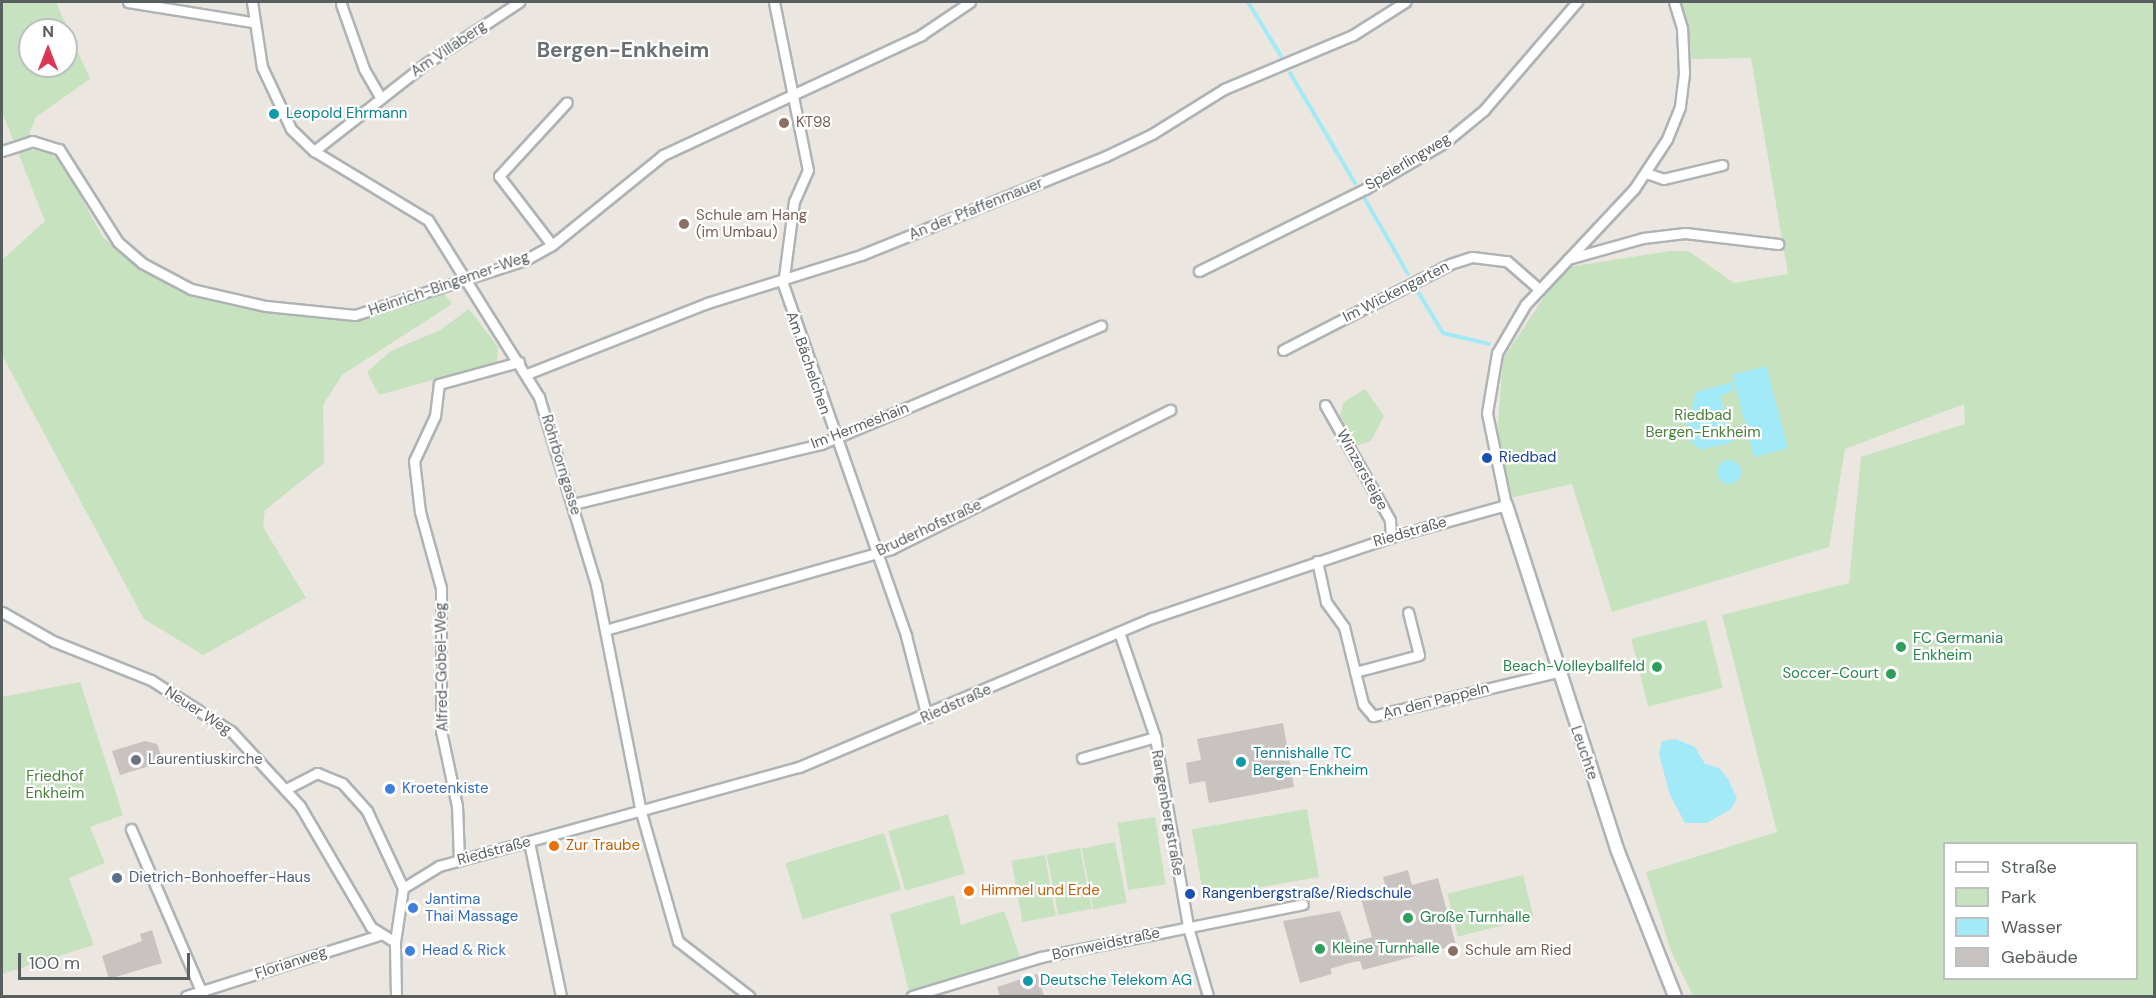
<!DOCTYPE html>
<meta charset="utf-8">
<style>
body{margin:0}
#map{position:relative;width:2156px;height:998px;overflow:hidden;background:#ebe6e0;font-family:"DM Sans",sans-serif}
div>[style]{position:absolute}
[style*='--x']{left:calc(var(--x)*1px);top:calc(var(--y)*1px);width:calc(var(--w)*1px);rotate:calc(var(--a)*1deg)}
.green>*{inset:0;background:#c7e2be;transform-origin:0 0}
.water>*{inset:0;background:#a3eaf9;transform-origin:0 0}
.round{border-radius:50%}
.stream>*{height:4px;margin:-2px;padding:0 2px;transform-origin:2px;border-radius:2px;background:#a3eaf9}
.building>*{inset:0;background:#c8c3c0}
.roads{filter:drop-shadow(2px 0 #aeb3b5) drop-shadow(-2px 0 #aeb3b5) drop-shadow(0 2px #aeb3b5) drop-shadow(0 -2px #aeb3b5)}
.minor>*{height:9px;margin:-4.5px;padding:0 4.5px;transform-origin:4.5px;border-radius:4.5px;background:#fff}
.tertiary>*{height:12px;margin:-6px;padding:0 6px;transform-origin:6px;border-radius:6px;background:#fff}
.dots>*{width:16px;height:16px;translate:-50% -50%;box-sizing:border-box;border:3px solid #fff;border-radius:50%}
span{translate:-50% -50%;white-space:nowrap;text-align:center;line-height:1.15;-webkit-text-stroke:4.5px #fff;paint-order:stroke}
.street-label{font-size:15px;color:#595e61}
.culture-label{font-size:15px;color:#0d838f}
.left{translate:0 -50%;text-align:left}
.education-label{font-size:15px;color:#785e54}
.park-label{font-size:15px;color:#488039}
.transit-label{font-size:15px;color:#164399}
.leisure-label{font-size:15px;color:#27864d}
.right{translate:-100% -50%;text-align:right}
.worship-label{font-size:15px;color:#5b616d}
.shop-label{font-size:15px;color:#366cbe}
.food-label{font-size:15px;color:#c56008}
.service-label{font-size:15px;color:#4e5e75}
.district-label{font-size:21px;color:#6a7072;font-weight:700}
.frame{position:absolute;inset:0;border:3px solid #595e61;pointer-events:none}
.legend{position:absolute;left:1943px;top:842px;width:195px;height:138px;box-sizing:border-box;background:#fff;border:2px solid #bdbfc0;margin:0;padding:8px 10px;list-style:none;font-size:18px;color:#595e61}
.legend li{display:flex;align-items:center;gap:12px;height:30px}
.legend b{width:30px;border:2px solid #bdbfc0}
.north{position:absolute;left:18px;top:18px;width:60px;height:60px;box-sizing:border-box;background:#fff;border:2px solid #bdbfc0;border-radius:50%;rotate:0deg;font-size:16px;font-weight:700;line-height:24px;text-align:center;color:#595e61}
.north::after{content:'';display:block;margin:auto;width:21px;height:27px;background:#dd3554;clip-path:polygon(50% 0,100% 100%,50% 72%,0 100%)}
.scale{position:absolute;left:18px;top:953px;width:172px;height:27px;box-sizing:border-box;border:3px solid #595e61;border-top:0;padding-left:8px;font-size:18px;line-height:21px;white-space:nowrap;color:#595e61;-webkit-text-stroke:4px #fff;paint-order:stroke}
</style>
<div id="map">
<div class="green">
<i style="clip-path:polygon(evenodd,2px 2px,56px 2px,90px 79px,36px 117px,23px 149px,45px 151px,60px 160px,103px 237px,136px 266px,190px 294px,328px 319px,357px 321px,444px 293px,452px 304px,342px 375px,323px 405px,324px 463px,265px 510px,263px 527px,306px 598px,203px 655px,144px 619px,2px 355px,2px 260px,45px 221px,2px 112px,2px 2px,30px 30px,66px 30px,66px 66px,30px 66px,30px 30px)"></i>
<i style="clip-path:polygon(evenodd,1680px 2px,2154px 2px,2154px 996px,1693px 996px,1671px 951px,1646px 872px,1777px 832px,1722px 615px,1849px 583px,1861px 457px,1965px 424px,1964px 404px,1845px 449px,1829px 547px,1612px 612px,1572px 484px,1510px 498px,1497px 437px,1503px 359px,1558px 276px,1569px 267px,1670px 251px,1688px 251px,1734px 283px,1788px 274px,1751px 58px,1692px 59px,1680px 2px,1944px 844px,2136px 844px,2136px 978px,1944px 978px,1944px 844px)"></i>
<i style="clip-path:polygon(469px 309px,498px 347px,497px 362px,379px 395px,367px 372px,391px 351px,440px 330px)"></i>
<i style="clip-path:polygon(1365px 389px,1384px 416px,1371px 441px,1356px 446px,1340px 415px,1344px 402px)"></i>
<i style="left:1706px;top:620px;width:70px;height:77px;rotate:76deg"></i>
<i style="clip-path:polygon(80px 682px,123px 815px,90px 827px,105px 863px,69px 878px,94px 945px,2px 974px,2px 697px)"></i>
<i style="left:1307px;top:809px;width:69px;height:117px;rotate:80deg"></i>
<i style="left:948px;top:814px;width:62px;height:62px;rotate:74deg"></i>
<i style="left:1155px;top:817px;width:68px;height:38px;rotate:81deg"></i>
<i style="left:884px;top:833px;width:59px;height:103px;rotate:73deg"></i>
<i style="left:1115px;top:842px;width:62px;height:34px;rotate:79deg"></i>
<i style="left:1080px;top:848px;width:62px;height:34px;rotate:79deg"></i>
<i style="left:1045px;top:855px;width:62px;height:34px;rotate:80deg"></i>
<i style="left:1523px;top:875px;width:44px;height:78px;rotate:76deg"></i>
<i style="clip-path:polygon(954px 895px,961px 925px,1004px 911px,1020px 957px,909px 992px,890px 914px)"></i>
</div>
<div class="water">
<i style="left:1766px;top:366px;width:85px;height:35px;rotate:75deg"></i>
<i style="clip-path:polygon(1732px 382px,1734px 390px,1720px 397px,1734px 442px,1700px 450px,1685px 435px,1696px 392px)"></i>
<i class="round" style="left:1717px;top:460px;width:24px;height:24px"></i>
<i style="clip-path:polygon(1676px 739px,1695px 747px,1705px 764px,1719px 768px,1728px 779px,1737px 798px,1731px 809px,1707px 823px,1685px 823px,1670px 795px,1659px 754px,1662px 741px)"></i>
</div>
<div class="stream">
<i style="--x:1248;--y:2;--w:63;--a:58.6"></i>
<i style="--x:1290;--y:73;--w:128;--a:59.4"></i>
<i style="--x:1365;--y:199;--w:86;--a:60.2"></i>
<i style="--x:1418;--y:292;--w:48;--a:58.6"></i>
<i style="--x:1443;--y:333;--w:47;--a:13.4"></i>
</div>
<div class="building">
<i style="clip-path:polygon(1283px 723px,1294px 787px,1209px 803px,1205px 781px,1189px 784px,1186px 763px,1201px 760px,1197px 739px)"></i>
<i style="clip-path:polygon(145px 741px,157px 744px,161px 755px,153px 765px,120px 775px,112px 751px)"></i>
<i style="clip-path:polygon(1408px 870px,1412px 885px,1438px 878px,1456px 945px,1363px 970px,1360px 961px,1349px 963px,1330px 969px,1332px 974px,1300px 983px,1283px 921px,1340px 911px,1351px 943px,1372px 937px,1361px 899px,1387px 892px,1383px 877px)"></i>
<i style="clip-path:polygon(152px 930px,162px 963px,109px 979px,102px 956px,142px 941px,140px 934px)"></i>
<i style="clip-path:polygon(1037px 974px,1044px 996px,1000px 996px,997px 987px)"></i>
</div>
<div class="roads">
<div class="minor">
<i style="--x:128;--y:2;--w:126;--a:9.2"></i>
<i style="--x:252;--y:2;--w:66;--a:81.3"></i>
<i style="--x:262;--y:67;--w:68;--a:64.9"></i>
<i style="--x:291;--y:129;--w:32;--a:44"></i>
<i style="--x:314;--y:151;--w:133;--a:31.2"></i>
<i style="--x:428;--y:220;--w:209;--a:57.9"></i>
<i style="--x:539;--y:397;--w:196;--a:73.1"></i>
<i style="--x:596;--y:585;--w:231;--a:78.8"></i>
<i style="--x:641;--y:812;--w:134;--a:74"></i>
<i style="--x:678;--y:941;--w:90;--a:37.8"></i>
<i style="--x:774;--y:2;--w:171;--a:78.6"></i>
<i style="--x:808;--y:170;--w:34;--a:114"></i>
<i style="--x:794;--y:201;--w:84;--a:97.5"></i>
<i style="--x:783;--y:284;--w:373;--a:70.7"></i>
<i style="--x:906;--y:636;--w:84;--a:75.5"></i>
<i style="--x:341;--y:4;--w:69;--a:70.5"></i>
<i style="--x:364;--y:69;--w:34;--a:60"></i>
<i style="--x:2;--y:151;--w:32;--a:-18"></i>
<i style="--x:32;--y:141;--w:28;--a:17"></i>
<i style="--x:59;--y:149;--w:110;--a:57.6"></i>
<i style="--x:118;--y:242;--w:32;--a:41"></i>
<i style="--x:142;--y:263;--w:55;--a:28"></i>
<i style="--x:191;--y:289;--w:77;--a:12.8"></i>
<i style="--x:266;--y:306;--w:89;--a:5.8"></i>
<i style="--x:355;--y:315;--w:179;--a:-17.9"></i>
<i style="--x:525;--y:260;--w:31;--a:-29"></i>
<i style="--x:552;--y:245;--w:143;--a:-39"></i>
<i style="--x:663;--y:155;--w:285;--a:-24.9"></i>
<i style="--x:921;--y:35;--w:59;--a:-34"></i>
<i style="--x:314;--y:151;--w:141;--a:-38.1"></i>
<i style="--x:425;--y:64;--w:113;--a:-33.4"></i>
<i style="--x:1646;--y:173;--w:18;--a:19"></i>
<i style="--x:1663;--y:179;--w:61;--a:-13.3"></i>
<i style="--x:552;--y:245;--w:87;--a:-127.5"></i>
<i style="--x:499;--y:176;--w:100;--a:-47.4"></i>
<i style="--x:1568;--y:259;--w:78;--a:-15.6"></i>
<i style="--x:1643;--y:238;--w:42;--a:-6.8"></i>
<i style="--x:1685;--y:233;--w:94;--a:6.7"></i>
<i style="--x:1199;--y:271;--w:185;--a:-26.3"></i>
<i style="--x:1365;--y:189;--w:91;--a:-30.2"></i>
<i style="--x:1444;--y:143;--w:52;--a:-39.5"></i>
<i style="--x:1484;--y:110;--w:143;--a:-49.3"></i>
<i style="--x:1283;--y:350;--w:188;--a:-27.2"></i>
<i style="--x:1450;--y:264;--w:23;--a:-18"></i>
<i style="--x:1472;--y:257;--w:35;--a:7"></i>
<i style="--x:1507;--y:261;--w:43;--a:41.2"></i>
<i style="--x:527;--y:374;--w:193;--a:-21.5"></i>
<i style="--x:707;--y:303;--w:161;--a:-17.3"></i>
<i style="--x:861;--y:255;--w:264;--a:-22"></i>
<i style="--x:1106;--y:156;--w:51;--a:-25.6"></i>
<i style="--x:1152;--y:134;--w:85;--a:-32"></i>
<i style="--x:1224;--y:89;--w:140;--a:-22.7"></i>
<i style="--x:1353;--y:35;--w:62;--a:-32.4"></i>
<i style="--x:1325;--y:405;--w:132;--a:60.5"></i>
<i style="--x:1390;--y:520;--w:17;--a:87"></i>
<i style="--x:573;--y:504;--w:255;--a:-13.6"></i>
<i style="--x:821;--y:444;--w:304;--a:-22.9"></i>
<i style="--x:1317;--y:561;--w:42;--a:77.6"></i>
<i style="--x:1326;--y:602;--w:31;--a:54"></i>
<i style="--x:1344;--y:627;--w:79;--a:76.1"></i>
<i style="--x:1363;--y:704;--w:16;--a:50"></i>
<i style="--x:1373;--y:716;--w:189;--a:-13.4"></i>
<i style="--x:2;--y:612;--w:59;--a:29.6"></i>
<i style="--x:53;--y:641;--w:105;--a:21.7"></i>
<i style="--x:151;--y:680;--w:96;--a:32.7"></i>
<i style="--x:232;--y:732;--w:100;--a:47.4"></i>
<i style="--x:300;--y:806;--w:140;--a:59.6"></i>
<i style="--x:371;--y:927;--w:28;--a:32"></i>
<i style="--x:605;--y:630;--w:297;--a:-15.8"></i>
<i style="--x:891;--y:549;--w:312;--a:-26.5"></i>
<i style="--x:1119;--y:632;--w:111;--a:71.1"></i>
<i style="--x:1155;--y:737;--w:193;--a:80.1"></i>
<i style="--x:1188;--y:927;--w:72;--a:73.8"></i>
<i style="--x:1355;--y:672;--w:66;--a:-14.9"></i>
<i style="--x:1419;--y:655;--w:44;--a:-104.3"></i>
<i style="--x:1082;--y:758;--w:76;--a:-16"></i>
<i style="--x:286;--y:789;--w:35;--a:-27"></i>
<i style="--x:317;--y:773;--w:27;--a:22"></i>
<i style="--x:342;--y:783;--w:38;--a:48"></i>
<i style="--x:367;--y:811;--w:85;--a:64.9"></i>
<i style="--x:131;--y:829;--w:181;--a:66.6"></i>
<i style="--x:529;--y:842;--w:157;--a:78.3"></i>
<i style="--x:459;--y:860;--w:54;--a:-92.1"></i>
<i style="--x:457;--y:806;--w:77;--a:-102"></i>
<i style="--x:441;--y:731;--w:143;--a:-90"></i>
<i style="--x:441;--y:588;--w:79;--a:-105.4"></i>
<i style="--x:420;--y:512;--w:51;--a:-96.7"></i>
<i style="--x:414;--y:461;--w:50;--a:-65"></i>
<i style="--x:435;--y:416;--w:32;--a:-83"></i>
<i style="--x:439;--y:384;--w:83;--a:-15.4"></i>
<i style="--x:186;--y:996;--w:202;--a:-17.5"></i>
<i style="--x:396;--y:996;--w:54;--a:-91.1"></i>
<i style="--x:395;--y:942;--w:55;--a:-81.6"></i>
<i style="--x:403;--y:888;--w:42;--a:-31.4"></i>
<i style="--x:439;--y:866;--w:373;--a:-15.4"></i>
<i style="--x:799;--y:767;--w:383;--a:-22.9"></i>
<i style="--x:1152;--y:618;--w:252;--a:-18.7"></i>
<i style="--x:1391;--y:537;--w:119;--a:-15.5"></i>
<i style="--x:1506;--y:505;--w:94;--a:-101.7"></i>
<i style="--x:1487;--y:413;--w:61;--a:-80.5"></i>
<i style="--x:1497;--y:353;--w:56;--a:-59.7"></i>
<i style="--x:1525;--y:305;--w:159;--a:-46.8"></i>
<i style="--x:1634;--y:189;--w:60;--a:-56.6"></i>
<i style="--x:1667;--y:139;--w:35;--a:-68"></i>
<i style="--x:1680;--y:106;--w:33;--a:-83"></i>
<i style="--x:1684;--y:73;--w:45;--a:-92.5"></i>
<i style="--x:1682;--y:28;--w:27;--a:-107"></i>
<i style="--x:912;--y:996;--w:135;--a:-16.8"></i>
<i style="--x:1041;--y:957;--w:267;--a:-11.4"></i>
</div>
<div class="tertiary">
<i style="--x:1506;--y:505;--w:361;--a:72.1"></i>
<i style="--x:1617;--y:849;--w:158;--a:68.5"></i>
</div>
</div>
<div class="dots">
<i style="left:274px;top:114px;background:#0f9aa8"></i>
<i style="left:784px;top:123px;background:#8d6e63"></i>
<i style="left:684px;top:224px;background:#8d6e63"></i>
<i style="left:1487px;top:458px;background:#1a4fb4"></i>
<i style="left:1901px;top:647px;background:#2e9e5b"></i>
<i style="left:1657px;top:667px;background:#2e9e5b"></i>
<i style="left:1891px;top:674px;background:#2e9e5b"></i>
<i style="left:136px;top:760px;background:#6b7280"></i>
<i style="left:1241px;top:762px;background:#0f9aa8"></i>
<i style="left:390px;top:789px;background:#3f7fe0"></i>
<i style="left:554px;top:846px;background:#e8710a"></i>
<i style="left:117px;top:878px;background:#5c6f8a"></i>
<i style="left:969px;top:891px;background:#e8710a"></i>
<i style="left:1190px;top:894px;background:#1a4fb4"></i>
<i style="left:413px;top:908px;background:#3f7fe0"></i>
<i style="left:1408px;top:918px;background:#2e9e5b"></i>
<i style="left:1320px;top:949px;background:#2e9e5b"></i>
<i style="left:410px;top:951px;background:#3f7fe0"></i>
<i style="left:1453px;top:951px;background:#8d6e63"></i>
<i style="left:1028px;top:981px;background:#0f9aa8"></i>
</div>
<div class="street-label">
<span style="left:449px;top:49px;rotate:-34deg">Am Villaberg</span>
<span style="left:1408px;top:162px;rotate:-31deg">Speierlingweg</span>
<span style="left:976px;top:209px;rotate:-22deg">An der Pfaffenmauer</span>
<span style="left:449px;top:284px;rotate:-19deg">Heinrich-Bingemer-Weg</span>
<span style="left:1396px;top:292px;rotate:-27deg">Im Wickengarten</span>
<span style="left:808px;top:363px;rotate:71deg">Am Bächelchen</span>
<span style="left:860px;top:426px;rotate:-21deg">Im Hermeshain</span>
<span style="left:561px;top:465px;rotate:73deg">Röhrborngasse</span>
<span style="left:1362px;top:470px;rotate:61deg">Winzersteige</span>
<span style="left:929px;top:528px;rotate:-25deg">Bruderhofstraße</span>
<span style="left:1410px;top:532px;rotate:-16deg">Riedstraße</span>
<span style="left:442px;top:667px;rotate:-91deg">Alfred-Göbel-Weg</span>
<span style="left:1436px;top:701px;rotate:-14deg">An den Pappeln</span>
<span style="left:956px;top:704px;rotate:-24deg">Riedstraße</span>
<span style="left:198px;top:711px;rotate:33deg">Neuer Weg</span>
<span style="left:1584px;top:753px;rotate:71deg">Leuchte</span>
<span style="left:1167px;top:813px;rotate:80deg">Rangenbergstraße</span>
<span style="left:494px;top:851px;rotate:-15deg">Riedstraße</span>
<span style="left:1106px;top:944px;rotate:-12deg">Bornweidstraße</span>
<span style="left:291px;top:963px;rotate:-18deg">Florianweg</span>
</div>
<div class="culture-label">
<span class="left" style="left:286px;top:114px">Leopold Ehrmann</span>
<span class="left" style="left:1253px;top:762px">Tennishalle TC<br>Bergen-Enkheim</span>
<span class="left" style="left:1040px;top:981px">Deutsche Telekom AG</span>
</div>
<div class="education-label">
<span class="left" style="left:796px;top:123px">KT98</span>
<span class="left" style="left:696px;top:224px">Schule am Hang<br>(im Umbau)</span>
<span class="left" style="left:1465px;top:951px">Schule am Ried</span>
</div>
<div class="park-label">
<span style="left:1703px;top:424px">Riedbad<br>Bergen-Enkheim</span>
<span style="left:55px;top:785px">Friedhof<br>Enkheim</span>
</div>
<div class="transit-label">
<span class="left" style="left:1499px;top:458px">Riedbad</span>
<span class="left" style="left:1202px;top:894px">Rangenbergstraße/Riedschule</span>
</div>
<div class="leisure-label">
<span class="left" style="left:1913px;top:647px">FC Germania<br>Enkheim</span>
<span class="right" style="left:1645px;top:667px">Beach-Volleyballfeld</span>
<span class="right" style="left:1879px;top:674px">Soccer-Court</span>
<span class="left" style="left:1420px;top:918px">Große Turnhalle</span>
<span class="left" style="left:1332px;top:949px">Kleine Turnhalle</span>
</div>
<div class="worship-label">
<span class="left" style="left:148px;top:760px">Laurentiuskirche</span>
</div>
<div class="shop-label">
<span class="left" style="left:402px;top:789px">Kroetenkiste</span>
<span class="left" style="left:425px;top:908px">Jantima<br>Thai Massage</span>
<span class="left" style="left:422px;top:951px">Head &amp; Rick</span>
</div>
<div class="food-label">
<span class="left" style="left:566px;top:846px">Zur Traube</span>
<span class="left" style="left:981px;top:891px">Himmel und Erde</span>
</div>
<div class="service-label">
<span class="left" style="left:129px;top:878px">Dietrich-Bonhoeffer-Haus</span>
</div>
<div class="district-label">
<span style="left:623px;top:50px">Bergen-Enkheim</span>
</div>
<div class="frame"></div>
<ul class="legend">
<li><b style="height:8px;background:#fff"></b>Straße</li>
<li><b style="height:16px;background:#c7e2be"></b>Park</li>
<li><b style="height:16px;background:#a3eaf9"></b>Wasser</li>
<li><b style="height:16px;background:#c8c3c0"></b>Gebäude</li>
</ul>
<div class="north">N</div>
<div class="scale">100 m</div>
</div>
